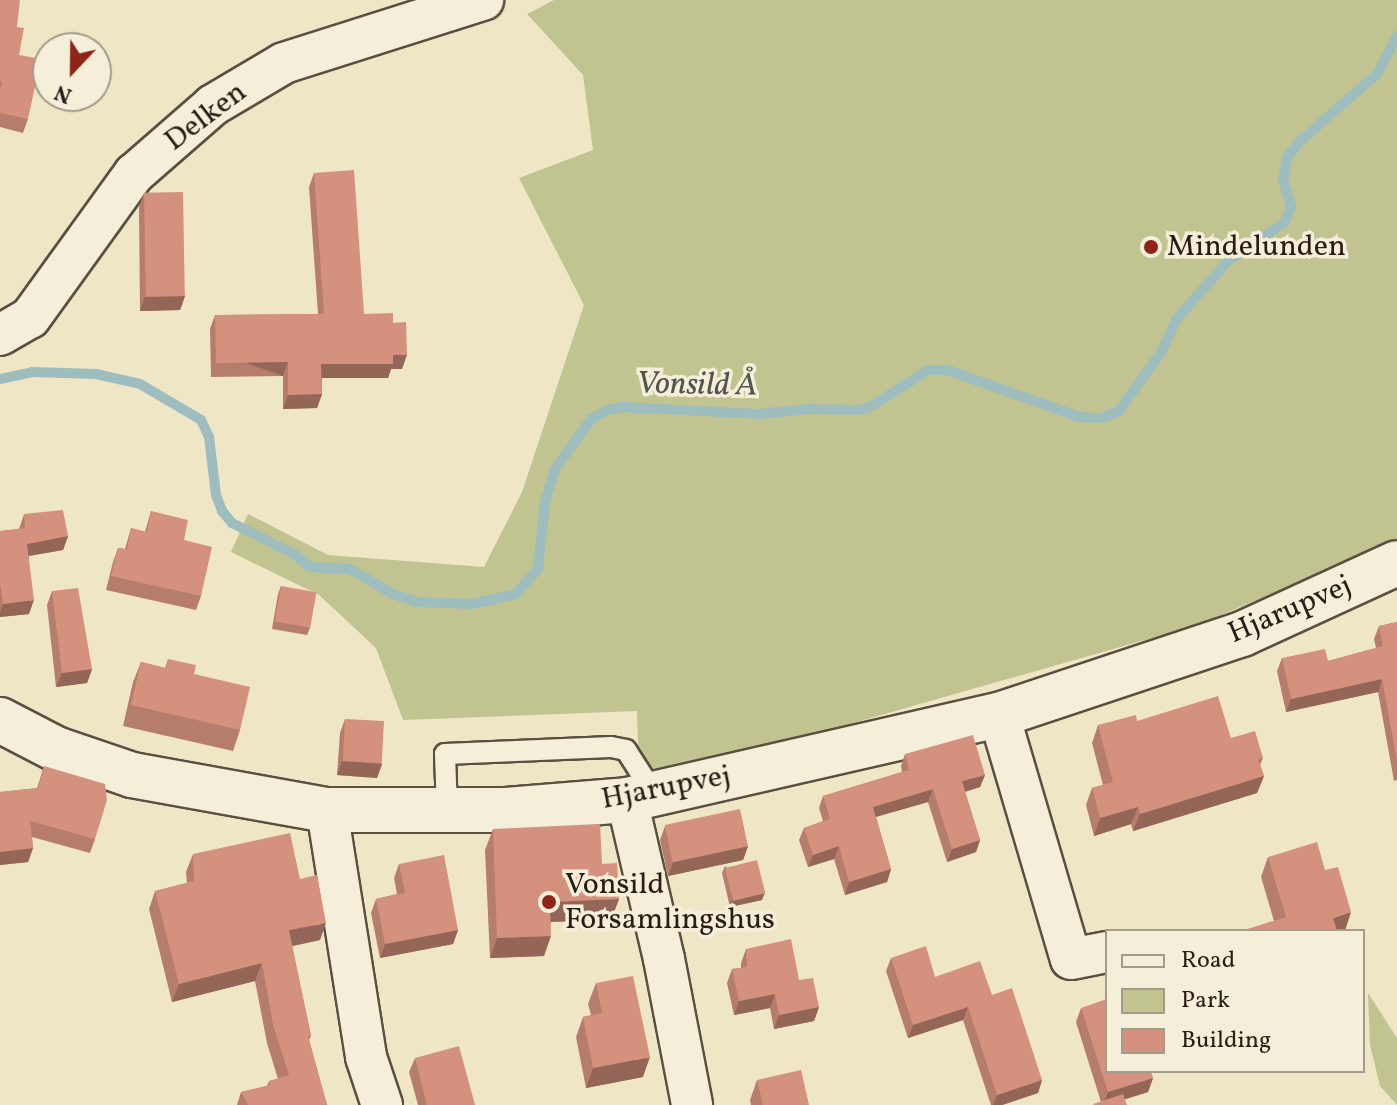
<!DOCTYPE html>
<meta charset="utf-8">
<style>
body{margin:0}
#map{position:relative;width:1397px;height:1105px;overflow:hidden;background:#efe6c6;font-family:Vollkorn,serif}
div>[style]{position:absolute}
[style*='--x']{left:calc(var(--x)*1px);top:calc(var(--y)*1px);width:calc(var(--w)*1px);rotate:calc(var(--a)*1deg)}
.green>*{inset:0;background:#c1c390}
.stream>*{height:10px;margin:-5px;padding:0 5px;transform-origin:5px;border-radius:5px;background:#9dbdbe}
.roads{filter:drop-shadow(2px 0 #5a4f41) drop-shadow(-2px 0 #5a4f41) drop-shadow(0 2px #5a4f41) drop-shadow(0 -2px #5a4f41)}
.lane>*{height:20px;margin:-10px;padding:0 10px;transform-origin:10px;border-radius:10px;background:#f5efda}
.street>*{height:40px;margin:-20px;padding:0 20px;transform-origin:20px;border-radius:20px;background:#f5efda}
.secondary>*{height:44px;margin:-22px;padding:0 22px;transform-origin:22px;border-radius:22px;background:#f5efda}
.wall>*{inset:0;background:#b67d6c}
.shaded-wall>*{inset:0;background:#946658;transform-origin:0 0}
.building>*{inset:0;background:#d4917d;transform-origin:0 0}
.dots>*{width:22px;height:22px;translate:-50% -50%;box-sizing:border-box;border:4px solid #f5efda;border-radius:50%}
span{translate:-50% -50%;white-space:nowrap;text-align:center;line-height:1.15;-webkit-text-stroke:7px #f5efda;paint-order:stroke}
.street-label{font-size:30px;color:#291d15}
.poi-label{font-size:30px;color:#291d15}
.left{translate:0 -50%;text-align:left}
.water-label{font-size:32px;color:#525550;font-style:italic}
.legend{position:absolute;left:1105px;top:929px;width:260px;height:144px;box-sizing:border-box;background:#f5efda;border:2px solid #a39b8b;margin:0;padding:10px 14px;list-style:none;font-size:24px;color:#291d15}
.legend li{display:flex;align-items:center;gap:16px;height:40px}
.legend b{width:40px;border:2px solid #a39b8b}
.north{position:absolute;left:32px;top:32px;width:80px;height:80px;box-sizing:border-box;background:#f5efda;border:2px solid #a39b8b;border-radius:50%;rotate:202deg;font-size:22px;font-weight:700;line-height:32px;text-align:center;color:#291d15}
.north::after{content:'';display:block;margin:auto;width:28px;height:36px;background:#8f2418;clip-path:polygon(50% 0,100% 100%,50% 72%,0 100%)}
</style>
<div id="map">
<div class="green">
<i style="clip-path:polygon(554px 0,1397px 0,1397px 542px,1194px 626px,762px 749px,639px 775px,637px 711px,403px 720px,376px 648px,319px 595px,231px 552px,248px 514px,328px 555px,484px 567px,522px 492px,584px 305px,519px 178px,593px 150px,583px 75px,527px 14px)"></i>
<i style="clip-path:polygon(1368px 993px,1397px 1038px,1397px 1105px,1380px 1086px,1370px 1045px)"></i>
</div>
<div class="stream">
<i style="--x:0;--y:379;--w:33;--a:-12"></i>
<i style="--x:32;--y:372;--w:64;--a:1.8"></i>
<i style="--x:96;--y:374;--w:45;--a:12.8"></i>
<i style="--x:140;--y:384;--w:71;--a:30.5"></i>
<i style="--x:201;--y:420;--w:19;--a:65"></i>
<i style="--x:209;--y:437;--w:58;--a:83.1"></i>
<i style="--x:216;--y:495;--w:17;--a:69"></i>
<i style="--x:222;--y:511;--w:16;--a:50"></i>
<i style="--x:232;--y:523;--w:69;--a:26.6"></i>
<i style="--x:294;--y:554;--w:21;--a:39"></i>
<i style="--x:310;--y:567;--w:40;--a:2.9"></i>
<i style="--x:350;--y:569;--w:50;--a:30.2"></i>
<i style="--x:393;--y:594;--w:24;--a:19"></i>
<i style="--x:416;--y:602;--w:56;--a:2"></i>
<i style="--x:472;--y:604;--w:45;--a:-12.8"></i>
<i style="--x:516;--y:594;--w:33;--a:-49"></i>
<i style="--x:538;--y:569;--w:67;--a:-84"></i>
<i style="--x:545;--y:502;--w:34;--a:-73"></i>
<i style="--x:555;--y:469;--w:62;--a:-54.2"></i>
<i style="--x:591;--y:419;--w:18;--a:-29"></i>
<i style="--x:607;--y:410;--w:15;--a:-11"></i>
<i style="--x:622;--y:407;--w:136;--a:2.9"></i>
<i style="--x:758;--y:414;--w:50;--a:-5.7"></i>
<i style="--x:808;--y:409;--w:51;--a:1.1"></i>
<i style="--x:859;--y:410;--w:14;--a:-17"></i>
<i style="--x:872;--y:406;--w:67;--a:-32.7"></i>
<i style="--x:928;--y:370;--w:19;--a:0"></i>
<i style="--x:947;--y:370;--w:141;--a:19.5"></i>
<i style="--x:1080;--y:417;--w:22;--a:3"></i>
<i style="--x:1102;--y:418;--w:18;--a:-22"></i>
<i style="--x:1119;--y:411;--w:76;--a:-54.6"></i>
<i style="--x:1163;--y:349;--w:32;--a:-66"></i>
<i style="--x:1176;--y:320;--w:77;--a:-48.7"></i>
<i style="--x:1227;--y:262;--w:70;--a:-34.6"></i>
<i style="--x:1285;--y:222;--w:17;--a:-69"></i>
<i style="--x:1291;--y:206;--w:27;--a:-107"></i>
<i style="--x:1283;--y:180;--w:23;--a:-80"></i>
<i style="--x:1287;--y:157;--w:19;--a:-51"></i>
<i style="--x:1299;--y:142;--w:103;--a:-41.1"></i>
<i style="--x:1377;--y:74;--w:43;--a:-62.2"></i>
</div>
<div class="roads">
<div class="lane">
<i style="--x:447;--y:811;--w:57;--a:-92"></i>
<i style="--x:445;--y:754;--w:166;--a:-2.4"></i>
<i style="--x:611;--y:747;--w:15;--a:11"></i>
<i style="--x:626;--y:750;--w:52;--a:57.5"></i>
</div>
<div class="street">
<i style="--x:0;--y:335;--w:34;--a:-30"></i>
<i style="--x:30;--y:318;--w:178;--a:-54.2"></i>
<i style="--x:134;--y:174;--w:105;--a:-41.1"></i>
<i style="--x:213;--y:105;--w:82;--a:-30.6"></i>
<i style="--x:284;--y:63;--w:209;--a:-17.6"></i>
<i style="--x:999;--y:715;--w:254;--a:73.6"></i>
<i style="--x:1071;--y:959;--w:37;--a:-11"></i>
<i style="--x:627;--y:800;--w:163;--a:76.9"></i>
<i style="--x:664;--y:959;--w:149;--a:79.1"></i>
<i style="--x:327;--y:810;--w:250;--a:81"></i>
<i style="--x:366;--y:1057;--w:51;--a:71.6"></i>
</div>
<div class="secondary">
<i style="--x:0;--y:720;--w:63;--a:27.4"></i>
<i style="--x:56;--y:749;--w:80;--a:18.9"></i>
<i style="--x:132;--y:775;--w:198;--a:10.2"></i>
<i style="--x:327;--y:810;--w:179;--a:0"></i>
<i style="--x:506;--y:810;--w:121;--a:-4.7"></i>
<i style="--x:627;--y:800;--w:382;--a:-12.9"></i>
<i style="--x:999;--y:715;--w:256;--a:-18.4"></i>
<i style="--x:1242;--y:634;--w:170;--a:-24.6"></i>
</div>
</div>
<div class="wall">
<i style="clip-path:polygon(0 0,17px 27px,19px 55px,28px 119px,23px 133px,0 127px)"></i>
<i style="clip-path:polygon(314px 173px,364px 314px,393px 323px,402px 369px,391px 369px,388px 378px,322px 378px,322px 394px,317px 408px,283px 409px,283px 376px,211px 377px,210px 329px,215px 315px,318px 314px,309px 187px)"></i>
<i style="clip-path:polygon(144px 193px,185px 296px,180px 310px,140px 311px,139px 207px)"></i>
<i style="clip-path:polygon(151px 511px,184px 540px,201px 596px,196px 610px,106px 590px,113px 562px,118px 548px,125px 549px,131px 528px,145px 532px)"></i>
<i style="clip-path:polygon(24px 514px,68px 536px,63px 550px,29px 556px,29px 614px,0 617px,0 531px,19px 529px)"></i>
<i style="clip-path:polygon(281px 586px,310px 628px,307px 635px,272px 629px,278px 594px)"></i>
<i style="clip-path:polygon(52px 591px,92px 669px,87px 683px,56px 687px,47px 605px)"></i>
<i style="clip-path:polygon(1397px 622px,1397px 780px,1394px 781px,1378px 692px,1286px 712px,1277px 671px,1282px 658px,1328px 661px,1376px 648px,1374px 639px,1379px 626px)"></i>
<i style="clip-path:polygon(168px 659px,194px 674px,240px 730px,233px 751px,123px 726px,133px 682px,141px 662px,165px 668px)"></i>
<i style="clip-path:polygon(345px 719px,382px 764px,377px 778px,337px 775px,340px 733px)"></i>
<i style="clip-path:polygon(1137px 721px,1231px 738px,1263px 758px,1260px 765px,1264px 776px,1257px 793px,1133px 831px,1131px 824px,1094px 836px,1086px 805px,1092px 788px,1103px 785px,1092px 743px,1098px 725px)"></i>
<i style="clip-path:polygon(905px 754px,985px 775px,980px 787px,965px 792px,980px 840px,976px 852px,947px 862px,928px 802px,876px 817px,891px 869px,887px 882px,845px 895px,834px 859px,808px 867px,799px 840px,804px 828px,823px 821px,819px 808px,823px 796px,902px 772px,901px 766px)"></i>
<i style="clip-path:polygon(44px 766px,95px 839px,90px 853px,32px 837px,33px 848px,28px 862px,0 865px,0 792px,37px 788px)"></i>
<i style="clip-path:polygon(665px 826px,748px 846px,743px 860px,668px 876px,660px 840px)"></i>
<i style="clip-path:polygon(493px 829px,602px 864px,619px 899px,611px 920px,551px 922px,544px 956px,490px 958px,485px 850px)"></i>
<i style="clip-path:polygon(193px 854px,300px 879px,320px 940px,292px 946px,311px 1036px,309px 1040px,327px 1105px,237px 1105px,241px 1092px,267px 1086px,269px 1081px,278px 1079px,267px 1043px,255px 981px,172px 1002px,149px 909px,155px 891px,187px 883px,186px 872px)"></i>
<i style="clip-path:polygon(1268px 857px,1345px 931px,1274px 921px,1261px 877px)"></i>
<i style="clip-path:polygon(399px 864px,458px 930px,453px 944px,380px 958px,371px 913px,376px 899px,397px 894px,394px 878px)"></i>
<i style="clip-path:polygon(725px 866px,762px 900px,730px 907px,722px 873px)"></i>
<i style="clip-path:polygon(746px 949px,799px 980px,819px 1007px,814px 1021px,774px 1029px,770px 1008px,734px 1015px,727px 983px,732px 969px,741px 968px,741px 963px)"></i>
<i style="clip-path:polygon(891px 958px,935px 977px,992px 995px,1042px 1080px,1038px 1093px,1002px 1105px,991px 1105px,963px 1020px,908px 1038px,886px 971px)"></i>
<i style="clip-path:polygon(596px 983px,643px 1077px,586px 1088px,576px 1037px,583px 1017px,591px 1015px,588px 1004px)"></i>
<i style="clip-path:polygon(1081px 1008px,1153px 1078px,1148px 1092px,1125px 1099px,1101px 1102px,1076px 1022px)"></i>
<i style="clip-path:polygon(415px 1058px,475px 1105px,418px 1105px,409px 1072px)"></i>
<i style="clip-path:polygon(757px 1080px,809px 1105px,751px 1105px,750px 1100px)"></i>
</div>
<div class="shaded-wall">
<i style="clip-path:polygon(185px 296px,180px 310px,140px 311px,145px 297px)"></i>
<i style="clip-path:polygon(393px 355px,407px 355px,402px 369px,391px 369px,388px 378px,316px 378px,321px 364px)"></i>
<i style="left:288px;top:362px;width:15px;height:72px;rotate:110deg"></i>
<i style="clip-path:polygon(322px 394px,317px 408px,283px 409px,288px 395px)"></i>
<i style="clip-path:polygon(68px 536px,63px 550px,22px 557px,27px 544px)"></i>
<i style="clip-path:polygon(34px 600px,29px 614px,0 617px,0 612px,3px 604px)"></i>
<i style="clip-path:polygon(92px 669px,87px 683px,56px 687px,62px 673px)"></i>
<i style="clip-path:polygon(1382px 679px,1378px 692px,1286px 712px,1291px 699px)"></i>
<i style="clip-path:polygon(342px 761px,382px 764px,377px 778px,337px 775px)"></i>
<i style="clip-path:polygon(985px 775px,980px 787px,957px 794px,962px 781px)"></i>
<i style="clip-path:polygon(1264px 776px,1257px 793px,1133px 831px,1140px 814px)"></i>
<i style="clip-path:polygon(933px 789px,928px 802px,868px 819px,873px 807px)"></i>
<i style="clip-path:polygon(1138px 807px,1131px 824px,1094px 836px,1100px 818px)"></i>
<i style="clip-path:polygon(980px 840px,976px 852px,947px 862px,952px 849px)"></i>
<i style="clip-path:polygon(748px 846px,743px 860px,668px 876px,673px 862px)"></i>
<i style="clip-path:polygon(839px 846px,834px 859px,808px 867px,813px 855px)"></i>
<i style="clip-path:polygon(33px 848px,28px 862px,0 865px,0 852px)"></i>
<i style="clip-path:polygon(891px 869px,887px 882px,845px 895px,849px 882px)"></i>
<i style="clip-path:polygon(765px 893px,762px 900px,730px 907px,732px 900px)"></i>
<i style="clip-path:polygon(619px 899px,611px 920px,543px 922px,550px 902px)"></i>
<i style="clip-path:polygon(1351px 912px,1345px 931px,1328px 931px,1333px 918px)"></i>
<i style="clip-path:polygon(326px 923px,320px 940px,283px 948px,289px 930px)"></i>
<i style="clip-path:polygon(458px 930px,453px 944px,380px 958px,385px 944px)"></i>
<i style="clip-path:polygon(551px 936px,544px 956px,490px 958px,497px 938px)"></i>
<i style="clip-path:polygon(262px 963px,255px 981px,172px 1002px,179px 984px)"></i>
<i style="clip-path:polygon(775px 994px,770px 1008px,734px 1015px,739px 1001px)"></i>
<i style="clip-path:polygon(819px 1007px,814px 1021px,774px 1029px,779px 1015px)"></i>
<i style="clip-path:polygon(968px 1007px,963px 1020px,908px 1038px,913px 1025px)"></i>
<i style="clip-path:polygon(650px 1057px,643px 1077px,586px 1088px,593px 1068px)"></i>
<i style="clip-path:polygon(1153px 1078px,1148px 1092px,1107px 1105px,1103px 1105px,1108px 1092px)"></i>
<i style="clip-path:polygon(1042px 1080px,1038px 1093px,1002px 1105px,993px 1105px,997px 1095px)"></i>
</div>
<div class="building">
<i style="clip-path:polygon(0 0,20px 0,17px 27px,24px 28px,19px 55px,41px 59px,28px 119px,0 113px,0 90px,2px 81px,0 81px)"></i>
<i style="clip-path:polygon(354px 170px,364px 314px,393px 313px,393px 323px,406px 322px,407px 355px,393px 355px,393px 364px,321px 364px,322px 394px,288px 395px,288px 362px,216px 363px,215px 315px,324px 314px,314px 173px)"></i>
<i style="left:183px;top:192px;width:104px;height:39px;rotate:89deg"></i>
<i style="clip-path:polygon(63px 510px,68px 536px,27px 544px,34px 600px,3px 604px,0 582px,0 531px,25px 528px,24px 514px)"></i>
<i style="clip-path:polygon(151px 511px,188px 520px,184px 540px,212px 547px,201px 596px,111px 576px,118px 548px,127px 549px,131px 528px,147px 532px)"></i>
<i style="left:281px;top:586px;width:36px;height:36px;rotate:10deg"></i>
<i style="clip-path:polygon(78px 588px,92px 669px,62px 673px,52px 591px)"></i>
<i style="clip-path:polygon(1397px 622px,1397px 761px,1382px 679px,1291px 699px,1282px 658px,1325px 649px,1328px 661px,1383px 646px,1379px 626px)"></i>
<i style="clip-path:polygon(168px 659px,196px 665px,194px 674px,250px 687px,240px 730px,131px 705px,141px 662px,166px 668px)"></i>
<i style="clip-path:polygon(1218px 696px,1231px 738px,1255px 731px,1263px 758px,1258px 759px,1264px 776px,1140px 814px,1138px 807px,1100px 818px,1092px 788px,1113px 782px,1098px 725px,1136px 715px,1137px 721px)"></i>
<i style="left:345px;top:719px;width:39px;height:42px;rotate:3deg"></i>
<i style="clip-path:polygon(973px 735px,985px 775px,962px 781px,980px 840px,952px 849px,933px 789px,873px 807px,891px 869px,849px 882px,839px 846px,813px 855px,804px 828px,830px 819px,823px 796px,909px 770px,905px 754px)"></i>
<i style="clip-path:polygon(44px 766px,105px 784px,107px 800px,95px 839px,30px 821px,33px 848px,0 852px,0 792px,38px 788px)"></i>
<i style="left:740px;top:809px;width:38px;height:77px;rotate:78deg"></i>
<i style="clip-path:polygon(600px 824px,602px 864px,617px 863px,619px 899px,550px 902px,551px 936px,497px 938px,493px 829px)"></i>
<i style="clip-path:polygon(290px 833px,300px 879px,317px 875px,326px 923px,289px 930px,311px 1036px,308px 1036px,327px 1105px,248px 1105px,241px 1092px,270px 1085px,269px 1081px,289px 1075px,273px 1025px,262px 963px,179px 984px,155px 891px,194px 881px,193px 854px)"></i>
<i style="clip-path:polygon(1317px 842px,1325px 870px,1338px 867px,1351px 912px,1333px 918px,1337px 931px,1241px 931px,1286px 917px,1268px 857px)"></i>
<i style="clip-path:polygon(444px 855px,458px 930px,385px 944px,376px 899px,405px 893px,399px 864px)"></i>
<i style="left:757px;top:860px;width:34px;height:33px;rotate:76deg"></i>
<i style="clip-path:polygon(791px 939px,799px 980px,813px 978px,819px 1007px,779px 1015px,775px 994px,739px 1001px,732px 969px,747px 967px,746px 949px)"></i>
<i style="clip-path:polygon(926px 946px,935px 977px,980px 961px,992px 995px,1012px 988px,1042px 1080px,997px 1095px,968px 1007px,913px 1025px,891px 958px)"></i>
<i style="clip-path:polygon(633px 976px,650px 1057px,593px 1068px,583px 1017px,602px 1013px,596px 983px)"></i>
<i style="clip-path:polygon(1107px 999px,1107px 1071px,1151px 1071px,1153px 1078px,1108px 1092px,1081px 1008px)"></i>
<i style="clip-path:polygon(459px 1046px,475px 1105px,427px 1105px,415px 1058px)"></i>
<i style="clip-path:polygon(801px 1070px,809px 1105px,763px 1105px,757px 1080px)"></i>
<i style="clip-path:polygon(1123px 1094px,1127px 1105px,1094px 1105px,1093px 1104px)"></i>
</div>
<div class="dots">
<i style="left:1151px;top:247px;background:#8f2418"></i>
<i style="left:549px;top:902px;background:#8f2418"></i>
</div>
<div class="street-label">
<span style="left:206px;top:117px;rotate:-37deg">Delken</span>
<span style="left:1290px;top:610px;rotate:-23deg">Hjarupvej</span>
<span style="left:666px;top:788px;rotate:-11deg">Hjarupvej</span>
</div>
<div class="poi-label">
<span class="left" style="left:1167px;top:247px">Mindelunden</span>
<span class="left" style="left:565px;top:902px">Vonsild<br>Forsamlingshus</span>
</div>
<div class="water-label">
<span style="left:697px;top:386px;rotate:1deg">Vonsild Å</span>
</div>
<ul class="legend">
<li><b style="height:10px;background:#f5efda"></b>Road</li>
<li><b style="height:22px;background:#c1c390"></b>Park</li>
<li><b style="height:22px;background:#d4917d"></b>Building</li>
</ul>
<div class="north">N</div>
</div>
